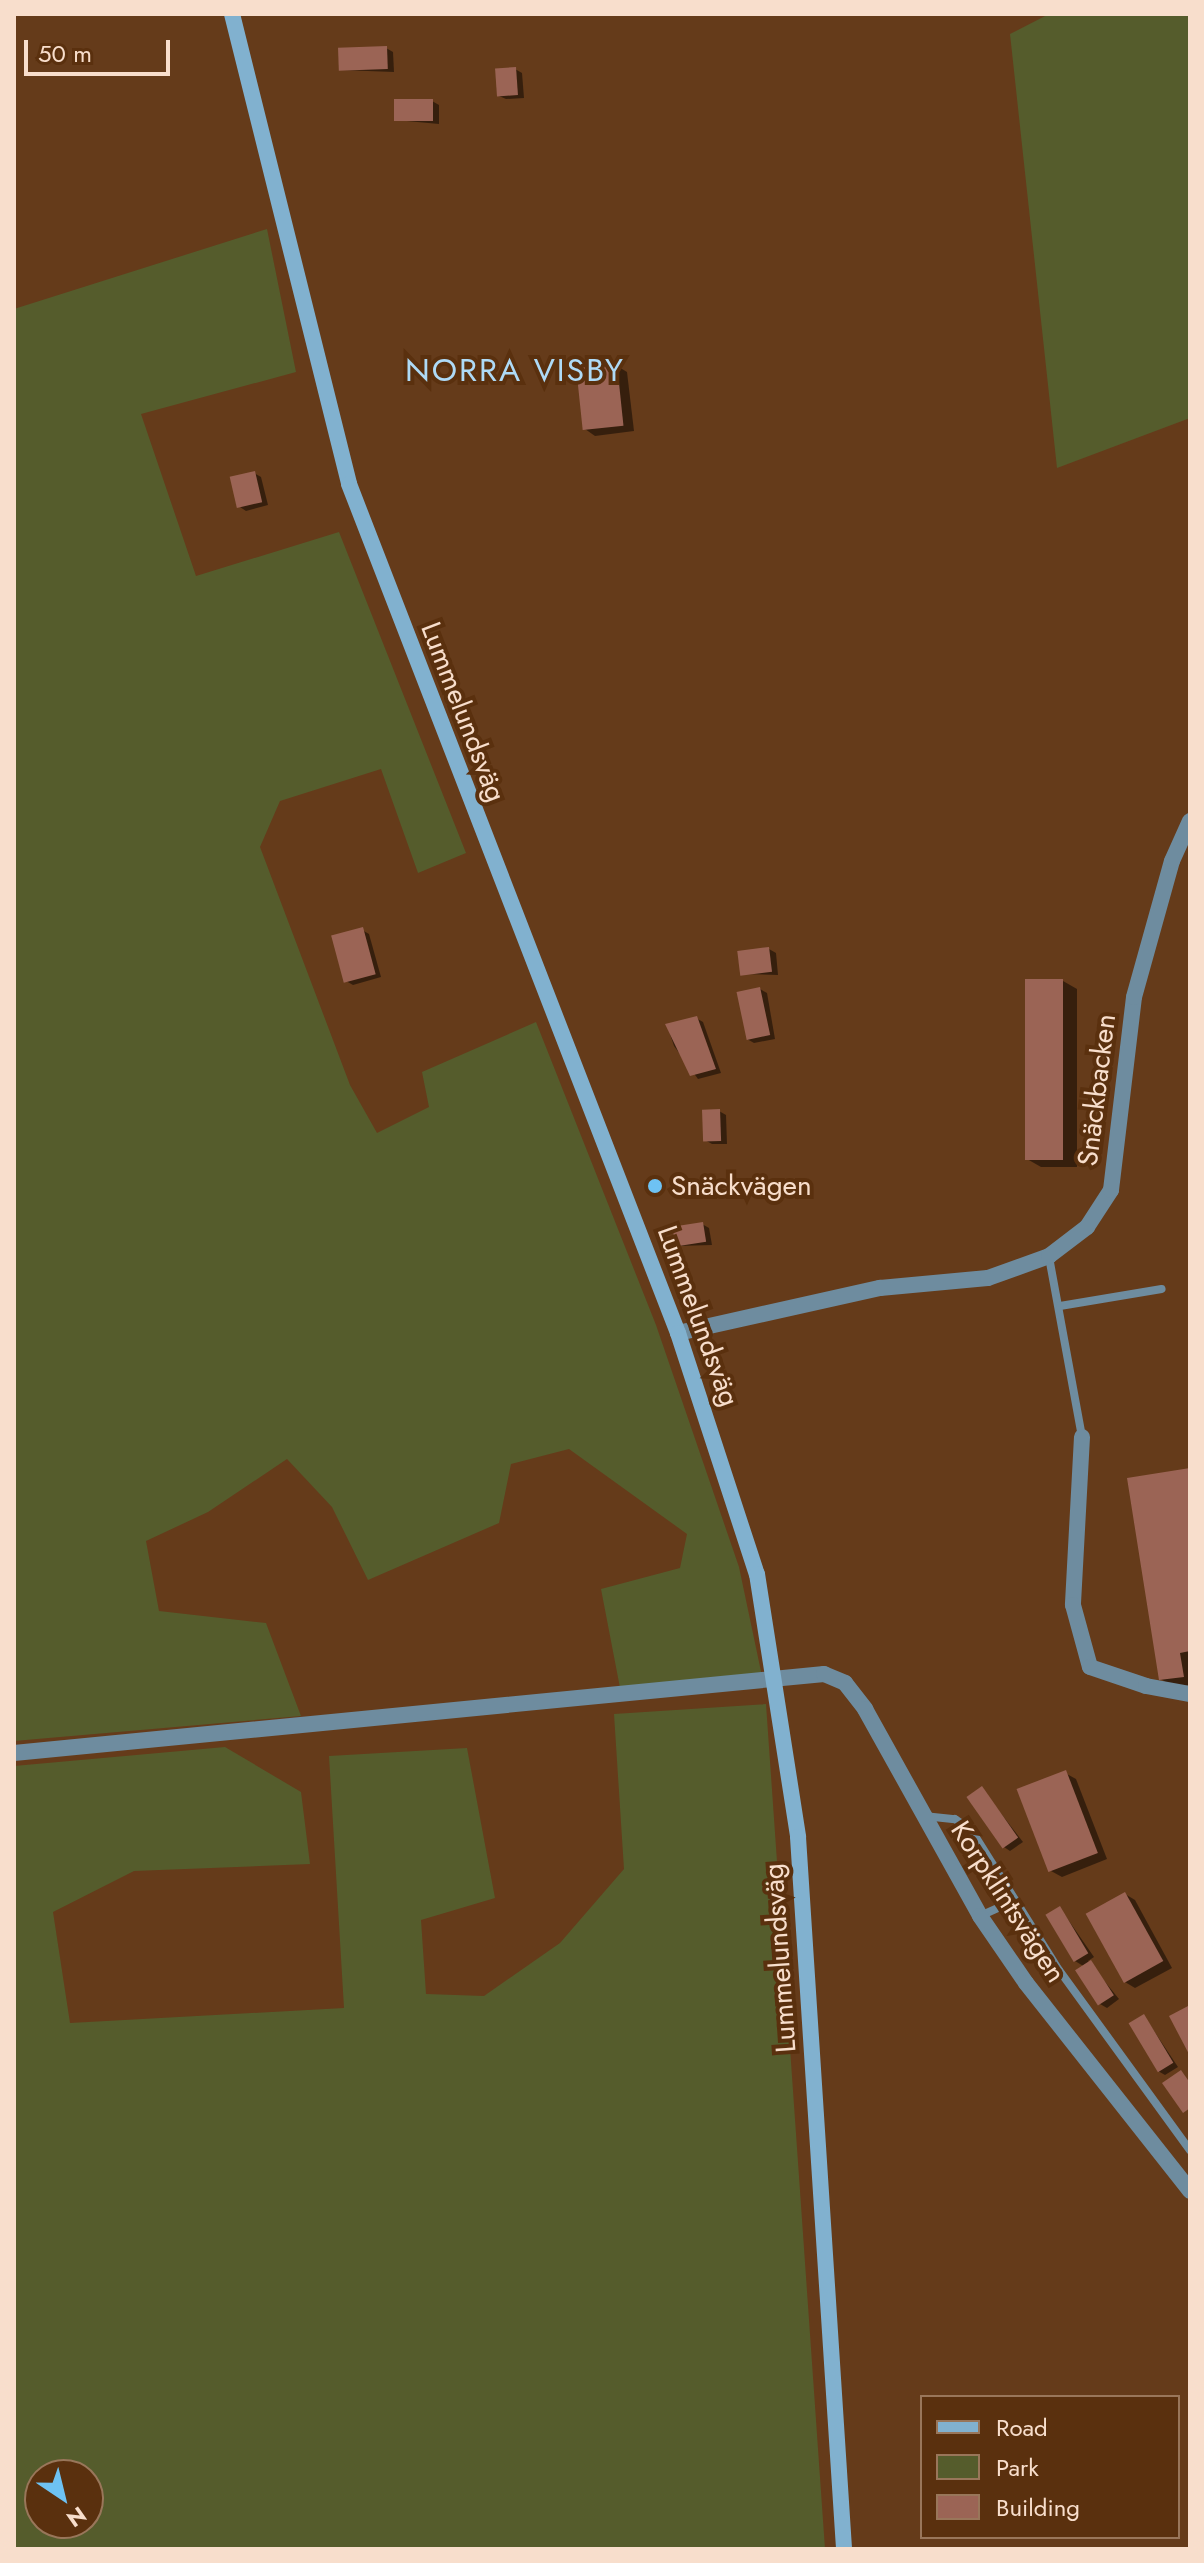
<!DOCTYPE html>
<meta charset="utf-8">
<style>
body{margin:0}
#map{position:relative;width:1204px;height:2563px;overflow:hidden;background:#653b1a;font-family:Jost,sans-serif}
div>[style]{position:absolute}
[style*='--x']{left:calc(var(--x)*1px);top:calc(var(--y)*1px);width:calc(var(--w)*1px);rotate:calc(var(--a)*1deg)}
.green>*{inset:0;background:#555c2c}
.shadow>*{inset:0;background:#0007}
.building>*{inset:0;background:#9b6455;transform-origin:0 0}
.lane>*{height:8px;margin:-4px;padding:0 4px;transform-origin:4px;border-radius:4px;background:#6e8c9f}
.street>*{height:16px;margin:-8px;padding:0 8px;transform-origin:8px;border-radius:8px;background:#6e8c9f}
.secondary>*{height:16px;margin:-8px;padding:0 8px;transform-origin:8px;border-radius:8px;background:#81b1cf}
.dots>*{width:22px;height:22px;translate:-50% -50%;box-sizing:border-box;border:4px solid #5a300e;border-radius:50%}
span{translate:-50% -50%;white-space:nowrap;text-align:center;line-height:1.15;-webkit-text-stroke:8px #5a300e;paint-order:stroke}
.street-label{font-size:28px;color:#f8decc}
.poi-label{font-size:28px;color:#f8decc}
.left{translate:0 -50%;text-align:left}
.quarter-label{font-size:32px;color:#aedaf6;letter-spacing:2px}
.frame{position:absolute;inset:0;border:16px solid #f8decc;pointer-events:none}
.legend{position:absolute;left:920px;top:2395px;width:260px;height:144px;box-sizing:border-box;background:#5a300e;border:2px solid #99765a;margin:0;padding:10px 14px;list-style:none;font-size:24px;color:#f8decc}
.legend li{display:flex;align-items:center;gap:16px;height:40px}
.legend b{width:40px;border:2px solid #99765a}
.north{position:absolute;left:24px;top:2459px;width:80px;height:80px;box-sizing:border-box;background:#5a300e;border:2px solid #99765a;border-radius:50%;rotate:145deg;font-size:22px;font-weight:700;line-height:32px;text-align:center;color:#f8decc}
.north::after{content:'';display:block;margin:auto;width:28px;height:36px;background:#6ec2f3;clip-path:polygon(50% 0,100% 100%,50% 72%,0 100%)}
.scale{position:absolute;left:24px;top:40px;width:146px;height:36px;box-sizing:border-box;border:4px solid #f8decc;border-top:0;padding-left:10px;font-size:24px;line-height:28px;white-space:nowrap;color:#f8decc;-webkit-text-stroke:6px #5a300e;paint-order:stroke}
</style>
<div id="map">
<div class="green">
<i style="clip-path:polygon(1049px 14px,1190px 14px,1190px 418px,1057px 468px,1010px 34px)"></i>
<i style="clip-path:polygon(267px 229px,296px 372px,141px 414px,196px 576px,339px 532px,466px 853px,418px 873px,381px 769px,280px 801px,260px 847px,350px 1085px,377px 1133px,429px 1107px,422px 1072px,536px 1022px,656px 1325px,739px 1567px,763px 1681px,621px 1693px,601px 1589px,680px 1568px,687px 1534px,569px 1449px,511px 1464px,499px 1523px,368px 1580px,332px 1507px,287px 1459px,208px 1512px,146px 1541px,159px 1611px,266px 1623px,301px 1716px,14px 1741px,14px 309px)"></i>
<i style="clip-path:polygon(evenodd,766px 1704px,825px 2549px,14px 2549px,14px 1766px,225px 1747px,301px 1792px,310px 1864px,134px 1871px,53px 1912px,70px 2023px,344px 2008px,329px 1756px,467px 1748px,495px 1898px,421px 1920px,426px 1994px,484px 1996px,560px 1943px,624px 1869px,614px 1714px,766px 1704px,88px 2475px,88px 2523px,40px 2523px,40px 2475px,88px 2475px)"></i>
</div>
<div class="shadow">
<i style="clip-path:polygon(386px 48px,393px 52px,394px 72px,341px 70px)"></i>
<i style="clip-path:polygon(515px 69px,522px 73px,524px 98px,506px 99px,499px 96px)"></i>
<i style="clip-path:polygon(432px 101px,439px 105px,439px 124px,396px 120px)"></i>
<i style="clip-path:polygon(617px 366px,627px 372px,634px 431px,595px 436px,585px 429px)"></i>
<i style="clip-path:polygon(254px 473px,261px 477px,268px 505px,246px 511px,240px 507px)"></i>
<i style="clip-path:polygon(362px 930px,369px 934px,381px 977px,353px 985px,346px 981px)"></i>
<i style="clip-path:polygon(769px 949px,776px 953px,778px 975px,742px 974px)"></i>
<i style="clip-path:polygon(1063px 981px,1077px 989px,1077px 1167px,1041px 1167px,1027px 1159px)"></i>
<i style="clip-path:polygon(760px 989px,767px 993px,775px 1039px,754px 1043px,747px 1039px)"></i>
<i style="clip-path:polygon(696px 1018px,703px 1022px,721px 1073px,698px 1079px,674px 1046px,667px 1025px)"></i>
<i style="clip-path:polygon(719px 1111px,726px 1115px,727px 1144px,712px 1144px,705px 1140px)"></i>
<i style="clip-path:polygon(702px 1224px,709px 1228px,712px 1245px,677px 1246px)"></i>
<i style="clip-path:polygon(1190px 1470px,1190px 1685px,1175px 1688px,1161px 1679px)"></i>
<i style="clip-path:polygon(1065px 1773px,1076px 1779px,1107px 1859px,1062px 1877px,1051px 1871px)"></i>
<i style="clip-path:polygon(982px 1789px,1023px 1842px,1010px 1851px,1004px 1847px)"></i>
<i style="clip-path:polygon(1125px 1894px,1135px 1900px,1172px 1968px,1135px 1988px,1125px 1982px)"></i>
<i style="clip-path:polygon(1060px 1908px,1094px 1957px,1088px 1961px,1119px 1999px,1107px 2008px,1100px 2004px,1085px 1967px,1075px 1961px)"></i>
<i style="clip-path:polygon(1144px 2016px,1178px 2067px,1165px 2075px,1158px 2071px)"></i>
</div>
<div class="building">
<i style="left:387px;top:46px;width:23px;height:49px;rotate:88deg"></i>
<i style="left:516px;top:67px;width:28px;height:21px;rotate:86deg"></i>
<i style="left:433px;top:99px;width:22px;height:39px;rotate:90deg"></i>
<i style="left:617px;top:364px;width:62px;height:41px;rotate:84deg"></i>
<i style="left:255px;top:471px;width:32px;height:26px;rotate:77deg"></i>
<i style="left:363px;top:927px;width:49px;height:33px;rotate:75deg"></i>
<i style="left:769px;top:947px;width:25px;height:32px;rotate:83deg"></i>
<i style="left:1025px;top:979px;width:38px;height:181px"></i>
<i style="left:760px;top:987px;width:49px;height:24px;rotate:78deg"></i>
<i style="clip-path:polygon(697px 1016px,716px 1069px,690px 1076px,665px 1024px)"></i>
<i style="left:720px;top:1109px;width:32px;height:18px;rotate:88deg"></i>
<i style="left:703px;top:1222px;width:20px;height:31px;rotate:81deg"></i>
<i style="clip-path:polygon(1190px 1468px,1190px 1651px,1180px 1653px,1184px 1677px,1159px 1680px,1127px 1478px)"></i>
<i style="left:1066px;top:1770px;width:89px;height:53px;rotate:69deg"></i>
<i style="left:982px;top:1786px;width:63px;height:19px;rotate:55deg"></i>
<i style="left:1125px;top:1892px;width:79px;height:45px;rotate:61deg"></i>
<i style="left:1060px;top:1906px;width:55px;height:17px;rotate:59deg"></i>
<i style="left:1091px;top:1960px;width:42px;height:19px;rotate:57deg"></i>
<i style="clip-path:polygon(1190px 2005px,1190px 2056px,1169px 2016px)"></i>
<i style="left:1144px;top:2014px;width:57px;height:18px;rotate:59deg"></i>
<i style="clip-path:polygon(1181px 2070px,1190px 2083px,1190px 2108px,1183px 2113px,1162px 2083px)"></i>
</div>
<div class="lane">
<i style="--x:1049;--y:1257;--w:183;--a:79.6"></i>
<i style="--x:1060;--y:1306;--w:103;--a:-9.5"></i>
<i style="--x:924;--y:1816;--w:31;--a:6"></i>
<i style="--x:955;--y:1819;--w:21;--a:35"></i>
<i style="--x:972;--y:1831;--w:164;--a:58"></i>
<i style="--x:1059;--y:1970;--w:223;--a:54"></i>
<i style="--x:980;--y:1916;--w:37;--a:-24"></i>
</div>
<div class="street">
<i style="--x:678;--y:1333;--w:207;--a:-12.6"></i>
<i style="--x:880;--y:1288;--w:108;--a:-5.3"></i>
<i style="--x:988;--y:1278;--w:65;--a:-19.8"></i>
<i style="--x:1049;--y:1256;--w:48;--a:-37.3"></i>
<i style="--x:1087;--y:1227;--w:44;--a:-57"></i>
<i style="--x:1111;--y:1190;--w:194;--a:-83.2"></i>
<i style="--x:1134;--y:997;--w:141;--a:-74.4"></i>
<i style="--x:1172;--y:861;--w:44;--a:-65.8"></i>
<i style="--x:1082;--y:1437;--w:168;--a:93.1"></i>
<i style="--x:1073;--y:1605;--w:64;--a:74.7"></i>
<i style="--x:1090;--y:1667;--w:59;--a:18.7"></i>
<i style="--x:1146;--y:1686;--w:45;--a:10.3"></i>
<i style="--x:14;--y:1753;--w:814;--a:-5.57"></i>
<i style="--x:824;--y:1674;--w:23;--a:23"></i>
<i style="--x:845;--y:1683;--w:33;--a:52"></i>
<i style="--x:865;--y:1709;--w:237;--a:60.9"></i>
<i style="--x:980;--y:1916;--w:81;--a:55.5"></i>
<i style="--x:1026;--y:1983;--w:265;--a:51.7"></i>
</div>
<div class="secondary">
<i style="--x:232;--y:14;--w:484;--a:76"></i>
<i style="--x:349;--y:484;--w:911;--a:68.82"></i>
<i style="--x:678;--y:1333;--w:254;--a:71.9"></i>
<i style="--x:757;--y:1574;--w:266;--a:81.1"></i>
<i style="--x:798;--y:1837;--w:713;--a:86.3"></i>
</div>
<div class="dots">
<i style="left:655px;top:1186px;background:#6ec2f3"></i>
</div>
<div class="street-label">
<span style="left:463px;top:712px;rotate:69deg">Lummelundsväg</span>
<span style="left:1097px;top:1090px;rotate:-83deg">Snäckbacken</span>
<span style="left:698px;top:1316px;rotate:70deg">Lummelundsväg</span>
<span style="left:1008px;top:1902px;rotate:57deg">Korpklintsvägen</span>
<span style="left:780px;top:1958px;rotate:-94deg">Lummelundsväg</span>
</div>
<div class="poi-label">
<span class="left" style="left:671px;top:1186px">Snäckvägen</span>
</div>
<div class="quarter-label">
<span style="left:515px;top:370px">NORRA VISBY</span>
</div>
<div class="frame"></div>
<ul class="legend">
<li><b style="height:10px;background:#81b1cf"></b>Road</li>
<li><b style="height:22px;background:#555c2c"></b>Park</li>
<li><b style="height:22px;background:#9b6455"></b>Building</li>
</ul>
<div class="north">N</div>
<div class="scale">50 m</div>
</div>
